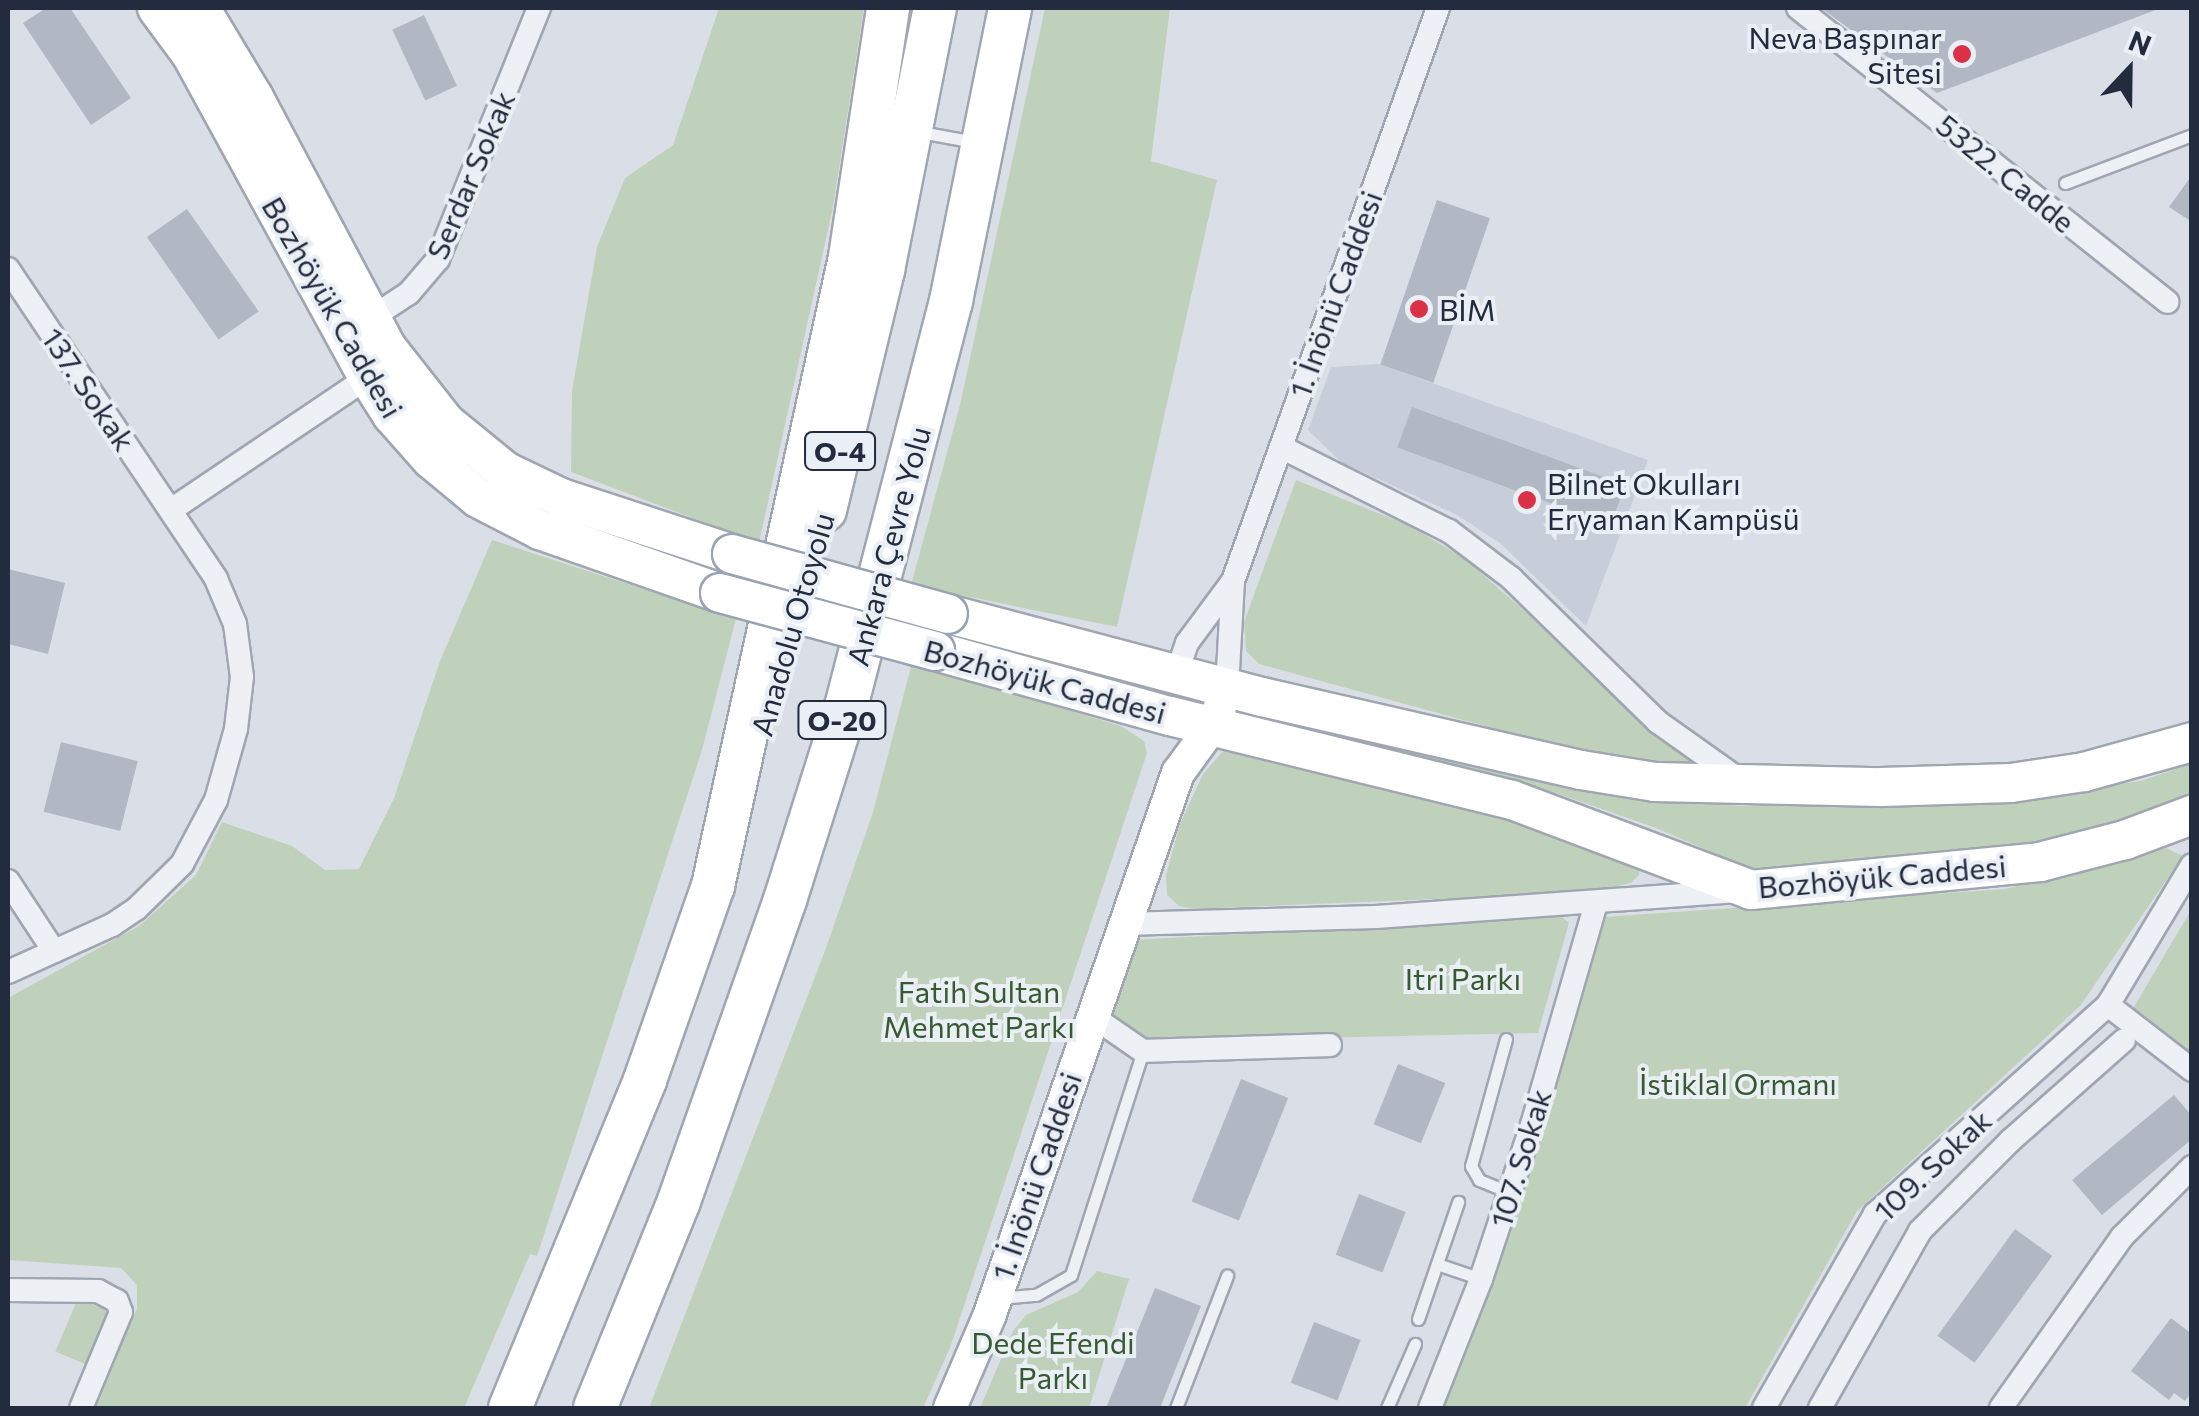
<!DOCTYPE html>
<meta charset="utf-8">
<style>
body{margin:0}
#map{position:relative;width:2199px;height:1416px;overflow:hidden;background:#dadfe7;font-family:Commissioner,sans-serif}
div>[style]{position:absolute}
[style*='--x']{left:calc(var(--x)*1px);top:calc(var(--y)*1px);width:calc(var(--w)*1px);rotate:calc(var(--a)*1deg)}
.built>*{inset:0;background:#c8ced9}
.green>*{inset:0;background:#c0d1bb;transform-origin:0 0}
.building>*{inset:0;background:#b1b8c4;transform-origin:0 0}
.roads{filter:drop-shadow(2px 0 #9fa6b1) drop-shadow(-2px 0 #9fa6b1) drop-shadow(0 2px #9fa6b1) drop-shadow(0 -2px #9fa6b1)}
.lane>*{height:11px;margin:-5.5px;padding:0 5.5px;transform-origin:5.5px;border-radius:5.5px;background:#edf0f5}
.street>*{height:22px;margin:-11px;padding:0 11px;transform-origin:11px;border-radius:11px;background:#edf0f5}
.secondary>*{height:32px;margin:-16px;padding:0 16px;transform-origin:16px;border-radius:16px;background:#fff}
.primary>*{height:38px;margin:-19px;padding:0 19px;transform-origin:19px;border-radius:19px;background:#fff}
.highway>*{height:42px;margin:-21px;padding:0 21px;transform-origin:21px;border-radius:21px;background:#fff}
.bridges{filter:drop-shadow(2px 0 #99a3b3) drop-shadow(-2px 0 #99a3b3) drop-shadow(0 2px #99a3b3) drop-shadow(0 -2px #99a3b3)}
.primary-bridge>*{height:38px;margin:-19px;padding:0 19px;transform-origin:19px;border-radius:19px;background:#fff}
.dots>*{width:28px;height:28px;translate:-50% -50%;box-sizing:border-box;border:5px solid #eaeef5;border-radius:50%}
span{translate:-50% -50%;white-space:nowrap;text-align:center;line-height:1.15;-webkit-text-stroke:8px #eaeef5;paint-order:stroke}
.shield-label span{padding:2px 8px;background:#eaeef5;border:2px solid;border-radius:8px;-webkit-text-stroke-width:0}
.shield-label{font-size:28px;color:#232c3e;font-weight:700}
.poi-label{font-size:30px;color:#232c3e}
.right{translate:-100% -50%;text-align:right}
.left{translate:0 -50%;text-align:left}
.street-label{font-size:30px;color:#232c3e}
.park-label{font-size:30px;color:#375b30}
.frame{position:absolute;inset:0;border:10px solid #232c3e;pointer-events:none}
.north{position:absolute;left:2079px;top:20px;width:100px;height:100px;-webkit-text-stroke:8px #eaeef5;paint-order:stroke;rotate:22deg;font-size:28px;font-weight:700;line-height:40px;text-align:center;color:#232c3e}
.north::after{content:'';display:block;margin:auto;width:35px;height:45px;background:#232c3e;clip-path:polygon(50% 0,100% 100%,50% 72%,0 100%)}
</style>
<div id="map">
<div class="built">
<i style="clip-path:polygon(1379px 364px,1648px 460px,1586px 626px,1500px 543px,1457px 515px,1341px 462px,1308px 430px,1331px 367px)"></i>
</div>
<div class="green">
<i style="clip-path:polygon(719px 8px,864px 8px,833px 207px,759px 543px,571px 472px,572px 391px,597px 247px,625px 178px,673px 145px)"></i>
<i style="clip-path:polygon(1045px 8px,1170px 8px,1151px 161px,1217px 180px,1117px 627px,911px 585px,960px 405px)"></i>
<i style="clip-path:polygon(1296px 480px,1410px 526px,1465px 559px,1708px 771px,1580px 752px,1259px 664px,1246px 651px,1244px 622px)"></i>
<i style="clip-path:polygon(492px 540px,736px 619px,702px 750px,537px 1256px,530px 1254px,464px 1408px,96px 1408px,137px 1308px,137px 1285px,121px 1268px,8px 1260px,8px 998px,139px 926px,196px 875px,222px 822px,292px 846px,325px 870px,359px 869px,394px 798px,440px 661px)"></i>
<i style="clip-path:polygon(912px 663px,1121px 726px,1144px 741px,1147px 753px,950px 1348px,923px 1408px,649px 1408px,826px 948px,873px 812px)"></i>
<i style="clip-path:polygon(1236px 696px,1574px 789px,1645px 802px,1749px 806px,2018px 799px,2140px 781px,2191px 764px,2191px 801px,2031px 849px,1758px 872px,1656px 828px,1559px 794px,1308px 728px,1232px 715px)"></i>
<i style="clip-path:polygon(1232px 748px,1524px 812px,1640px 864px,1639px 875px,1631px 883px,1585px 893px,1193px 909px,1179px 906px,1167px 895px,1166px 875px,1180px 824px,1203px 774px,1222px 752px)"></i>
<i style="clip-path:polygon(2166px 848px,2183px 856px,2080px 1006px,1857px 1211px,1745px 1408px,1435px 1408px,1521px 1195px,1603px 917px,2005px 889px)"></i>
<i style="clip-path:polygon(2191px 910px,2191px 1067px,2128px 1017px)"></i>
<i style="clip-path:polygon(1562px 917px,1569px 923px,1538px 1033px,1136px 1042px,1107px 1011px,1130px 940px)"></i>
<i style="clip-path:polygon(1097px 1271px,1129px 1279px,1089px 1408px,980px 1408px,1013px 1331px,1026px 1315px,1078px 1292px)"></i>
<i style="left:78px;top:1298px;width:38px;height:58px;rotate:23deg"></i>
</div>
<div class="building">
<i style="clip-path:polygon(46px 8px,70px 8px,131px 98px,91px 125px,23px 23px)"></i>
<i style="clip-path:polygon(1821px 8px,2158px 8px,2158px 9px,1937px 93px)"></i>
<i style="left:424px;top:15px;width:78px;height:35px;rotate:65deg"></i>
<i style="clip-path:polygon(2192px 175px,2192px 222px,2169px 207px)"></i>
<i style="left:1437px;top:200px;width:56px;height:174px;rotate:19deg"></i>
<i style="left:187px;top:209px;width:125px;height:49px;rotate:55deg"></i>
<i style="left:1412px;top:407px;width:227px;height:43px;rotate:20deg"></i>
<i style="clip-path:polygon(8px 569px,65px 583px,48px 654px,8px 644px)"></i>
<i style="left:61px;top:742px;width:79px;height:72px;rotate:14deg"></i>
<i style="left:1398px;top:1064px;width:51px;height:65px;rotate:22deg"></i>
<i style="left:1241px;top:1079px;width:51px;height:132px;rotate:22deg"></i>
<i style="clip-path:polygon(2174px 1095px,2192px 1116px,2192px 1139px,2102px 1215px,2072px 1180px)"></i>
<i style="left:1359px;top:1194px;width:50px;height:65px;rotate:21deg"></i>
<i style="left:2015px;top:1229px;width:46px;height:132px;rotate:36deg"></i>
<i style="clip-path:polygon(1155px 1288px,1201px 1306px,1172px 1378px,1160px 1408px,1106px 1408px)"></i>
<i style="clip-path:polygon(2171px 1318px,2192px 1334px,2192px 1392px,2185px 1401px,2174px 1393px,2169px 1400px,2131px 1371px)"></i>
<i style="left:1314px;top:1322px;width:50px;height:65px;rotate:21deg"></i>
</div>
<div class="roads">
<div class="lane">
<i style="--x:920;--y:132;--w:56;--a:10.3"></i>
<i style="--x:2065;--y:183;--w:136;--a:-20.7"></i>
<i style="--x:1506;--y:1039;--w:132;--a:105.4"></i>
<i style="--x:1471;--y:1166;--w:16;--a:60"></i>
<i style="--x:1479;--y:1180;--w:32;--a:22"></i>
<i style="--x:1437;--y:1264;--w:46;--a:18.8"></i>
<i style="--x:999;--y:1298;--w:37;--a:-5"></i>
<i style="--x:1036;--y:1295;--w:40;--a:-29.7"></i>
<i style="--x:1071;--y:1275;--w:235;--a:-72.2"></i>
<i style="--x:1418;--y:1319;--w:124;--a:-71.1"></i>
<i style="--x:1176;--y:1408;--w:142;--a:-68.9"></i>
<i style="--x:1387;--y:1408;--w:70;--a:-66.4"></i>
</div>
<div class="street">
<i style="--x:1798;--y:8;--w:472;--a:38.5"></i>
<i style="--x:8;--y:269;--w:373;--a:56.1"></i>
<i style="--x:216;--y:579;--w:49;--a:67.1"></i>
<i style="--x:235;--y:624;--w:53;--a:82.5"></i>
<i style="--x:242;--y:677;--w:52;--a:96.6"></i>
<i style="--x:236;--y:729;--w:74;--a:105.7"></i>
<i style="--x:216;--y:800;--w:72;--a:118"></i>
<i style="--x:182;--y:864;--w:64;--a:135.6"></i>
<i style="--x:136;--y:909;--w:29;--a:146"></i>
<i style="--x:112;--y:925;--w:114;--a:155.7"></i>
<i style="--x:371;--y:318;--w:45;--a:-33.3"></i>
<i style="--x:409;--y:293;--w:45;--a:-49.5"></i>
<i style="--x:438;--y:259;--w:271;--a:-68.1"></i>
<i style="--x:1281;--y:447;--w:188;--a:26.6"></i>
<i style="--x:1449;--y:531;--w:78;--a:37.2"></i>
<i style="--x:1511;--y:578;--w:206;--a:44.4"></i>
<i style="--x:1658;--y:722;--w:102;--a:35.4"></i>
<i style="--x:171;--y:510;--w:238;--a:-34"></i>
<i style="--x:1233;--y:581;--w:609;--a:-70.31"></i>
<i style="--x:1176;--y:675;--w:34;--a:-71"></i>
<i style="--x:1187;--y:643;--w:77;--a:-53.4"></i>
<i style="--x:1233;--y:581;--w:107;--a:93.2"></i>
<i style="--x:8;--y:881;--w:84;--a:56.7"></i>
<i style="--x:1123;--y:924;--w:253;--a:-1.6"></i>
<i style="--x:1376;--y:917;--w:363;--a:-4.1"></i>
<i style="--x:2108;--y:1005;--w:106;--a:37.7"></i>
<i style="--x:1092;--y:1016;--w:62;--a:34.5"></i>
<i style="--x:1143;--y:1051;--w:187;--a:-1.8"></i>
<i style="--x:8;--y:1290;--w:90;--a:0.6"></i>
<i style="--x:98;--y:1291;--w:21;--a:28"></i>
<i style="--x:117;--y:1301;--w:12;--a:70"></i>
<i style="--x:121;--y:1312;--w:104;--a:112.6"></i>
<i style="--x:1430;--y:1408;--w:139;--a:-68.4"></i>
<i style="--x:1481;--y:1279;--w:162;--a:-71.7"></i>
<i style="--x:1532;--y:1125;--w:231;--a:-73.9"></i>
<i style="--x:1764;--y:1408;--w:224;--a:-60.2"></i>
<i style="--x:1875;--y:1214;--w:313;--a:-41.9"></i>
<i style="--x:2108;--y:1005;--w:163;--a:-59"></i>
<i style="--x:1820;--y:1408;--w:203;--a:-60.5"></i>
<i style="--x:1920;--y:1231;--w:127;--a:-45"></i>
<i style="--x:2010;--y:1141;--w:152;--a:-41.5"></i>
<i style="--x:2001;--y:1408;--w:209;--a:-54.7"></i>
<i style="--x:2122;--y:1237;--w:99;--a:-45"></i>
</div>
<div class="secondary">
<i style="--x:950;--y:1408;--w:102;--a:-66.9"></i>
<i style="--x:990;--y:1314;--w:573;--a:-70.84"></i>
<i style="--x:1178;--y:773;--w:59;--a:-53.9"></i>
<i style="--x:1213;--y:725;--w:40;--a:-69"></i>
</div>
<div class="primary">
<i style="--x:157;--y:8;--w:57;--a:53.5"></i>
<i style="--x:191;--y:54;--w:368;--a:61.3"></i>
<i style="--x:368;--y:377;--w:45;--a:57.7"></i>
<i style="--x:392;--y:415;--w:59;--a:48.4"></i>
<i style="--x:431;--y:459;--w:61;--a:39.7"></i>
<i style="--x:478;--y:498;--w:70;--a:27.3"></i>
<i style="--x:540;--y:530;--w:191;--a:19.3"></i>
<i style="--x:200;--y:8;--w:105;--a:59"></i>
<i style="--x:254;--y:98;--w:283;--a:62"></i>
<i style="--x:387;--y:348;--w:95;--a:51.8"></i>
<i style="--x:446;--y:423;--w:76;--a:39.1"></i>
<i style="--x:505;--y:471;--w:62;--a:25.7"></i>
<i style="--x:561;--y:498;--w:180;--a:18.1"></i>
<i style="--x:948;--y:614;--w:325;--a:14.8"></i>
<i style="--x:1262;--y:697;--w:327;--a:12.9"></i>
<i style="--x:1581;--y:770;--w:75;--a:9.2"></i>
<i style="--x:1655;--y:782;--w:226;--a:1.3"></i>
<i style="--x:1881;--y:787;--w:130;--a:-1.8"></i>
<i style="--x:2011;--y:783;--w:74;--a:-8.6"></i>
<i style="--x:2084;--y:772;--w:112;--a:-15.5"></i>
<i style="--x:935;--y:651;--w:244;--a:15.5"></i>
<i style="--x:1170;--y:716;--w:352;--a:13.8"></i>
<i style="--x:1512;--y:800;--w:255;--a:20.6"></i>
<i style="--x:1751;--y:890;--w:290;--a:-5.5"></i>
<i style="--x:2040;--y:862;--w:88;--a:-14.5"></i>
<i style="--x:2125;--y:840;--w:72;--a:-20.5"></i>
</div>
<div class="highway">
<i style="--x:825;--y:510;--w:247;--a:-76.4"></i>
<i style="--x:883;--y:270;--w:267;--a:-78.8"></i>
<i style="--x:510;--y:1408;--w:355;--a:-67.6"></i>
<i style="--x:645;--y:1080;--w:206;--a:-70.7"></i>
<i style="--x:713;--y:886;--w:644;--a:-77.71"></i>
<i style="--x:850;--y:257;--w:252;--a:-81.3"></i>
<i style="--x:595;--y:1408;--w:223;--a:-67.9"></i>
<i style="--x:679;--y:1201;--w:319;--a:-70.6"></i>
<i style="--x:785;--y:900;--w:202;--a:-72.5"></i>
<i style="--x:846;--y:707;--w:419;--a:-75.5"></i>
<i style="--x:951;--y:301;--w:299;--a:-78.6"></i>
</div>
</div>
<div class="bridges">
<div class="primary-bridge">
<i style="--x:732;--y:554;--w:224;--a:15.5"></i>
<i style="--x:720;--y:593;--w:223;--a:15.1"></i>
</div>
</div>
<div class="dots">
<i style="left:1962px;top:54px;background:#da3146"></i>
<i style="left:1419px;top:309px;background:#da3146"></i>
<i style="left:1527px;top:500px;background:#da3146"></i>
</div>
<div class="shield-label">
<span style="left:840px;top:451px">O-4</span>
<span style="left:842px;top:720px">O-20</span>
</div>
<div class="poi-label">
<span class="right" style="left:1942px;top:54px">Neva Başpınar<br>Sitesi</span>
<span class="left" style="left:1439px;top:309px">BİM</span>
<span class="left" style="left:1547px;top:500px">Bilnet Okulları<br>Eryaman Kampüsü</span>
</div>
<div class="street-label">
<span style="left:2006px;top:173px;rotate:39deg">5322. Cadde</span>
<span style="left:470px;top:175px;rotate:-67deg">Serdar Sokak</span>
<span style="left:1335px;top:294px;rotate:-70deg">1. İnönü Caddesi</span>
<span style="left:333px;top:307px;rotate:60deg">Bozhöyük Caddesi</span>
<span style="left:89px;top:389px;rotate:56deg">137. Sokak</span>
<span style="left:888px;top:546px;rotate:-75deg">Ankara Çevre Yolu</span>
<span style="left:792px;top:624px;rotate:-74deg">Anadolu Otoyolu</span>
<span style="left:1045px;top:681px;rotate:15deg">Bozhöyük Caddesi</span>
<span style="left:1882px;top:876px;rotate:-5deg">Bozhöyük Caddesi</span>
<span style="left:1520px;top:1158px;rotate:-73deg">107. Sokak</span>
<span style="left:1932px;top:1165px;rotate:-43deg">109. Sokak</span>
<span style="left:1036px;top:1176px;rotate:-71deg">1. İnönü Caddesi</span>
</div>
<div class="park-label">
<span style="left:1463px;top:978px">Itri Parkı</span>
<span style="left:979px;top:1008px">Fatih Sultan<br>Mehmet Parkı</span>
<span style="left:1738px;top:1083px">İstiklal Ormanı</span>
<span style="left:1053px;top:1359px">Dede Efendi<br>Parkı</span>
</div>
<div class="frame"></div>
<div class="north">N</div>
</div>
